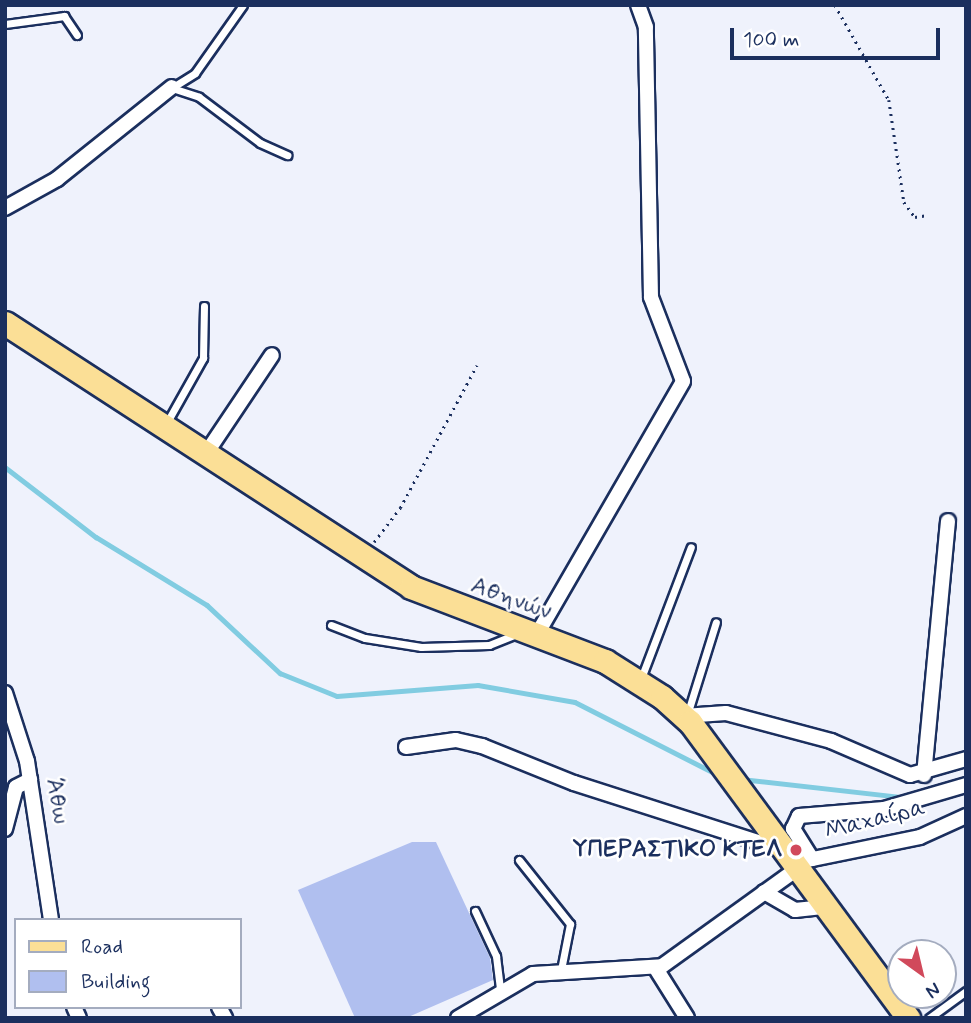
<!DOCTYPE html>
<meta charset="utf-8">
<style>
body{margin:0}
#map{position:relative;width:971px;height:1023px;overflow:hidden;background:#eff2fc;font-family:Mynerve,sans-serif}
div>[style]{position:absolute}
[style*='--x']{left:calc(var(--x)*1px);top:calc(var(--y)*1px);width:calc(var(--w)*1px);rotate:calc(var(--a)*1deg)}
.stream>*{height:4.5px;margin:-2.25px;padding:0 2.25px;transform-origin:2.25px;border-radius:2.25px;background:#81cce1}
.building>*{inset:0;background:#b0bfef}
.path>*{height:2.5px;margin-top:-1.25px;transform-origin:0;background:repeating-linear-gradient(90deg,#1b2f5e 0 2px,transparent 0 7px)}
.roads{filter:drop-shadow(2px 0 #1b2f5e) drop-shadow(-2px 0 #1b2f5e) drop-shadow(0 2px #1b2f5e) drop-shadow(0 -2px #1b2f5e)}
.lane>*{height:7px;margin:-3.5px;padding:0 3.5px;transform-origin:3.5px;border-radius:3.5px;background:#fff}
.street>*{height:14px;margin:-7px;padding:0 7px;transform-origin:7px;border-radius:7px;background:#fff}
.primary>*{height:23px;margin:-11.5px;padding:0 11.5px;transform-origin:11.5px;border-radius:11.5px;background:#fbdf96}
.dots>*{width:19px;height:19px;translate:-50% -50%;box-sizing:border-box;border:4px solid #fff;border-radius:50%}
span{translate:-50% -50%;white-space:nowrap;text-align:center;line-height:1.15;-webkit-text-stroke:5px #fff;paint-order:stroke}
.street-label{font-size:24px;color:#1b2f5e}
.poi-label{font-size:24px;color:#1b2f5e;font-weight:700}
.right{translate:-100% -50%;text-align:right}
.frame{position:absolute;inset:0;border:7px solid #1b2f5e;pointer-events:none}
.legend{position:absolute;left:14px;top:918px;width:228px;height:91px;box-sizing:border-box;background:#fff;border:2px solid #a4acbf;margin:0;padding:9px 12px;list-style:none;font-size:21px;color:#1b2f5e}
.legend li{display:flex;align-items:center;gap:14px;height:35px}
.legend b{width:35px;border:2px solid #a4acbf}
.north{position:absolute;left:887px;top:939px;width:70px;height:70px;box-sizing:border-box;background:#fff;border:2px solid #a4acbf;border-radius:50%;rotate:146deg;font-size:19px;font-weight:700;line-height:28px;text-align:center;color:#1b2f5e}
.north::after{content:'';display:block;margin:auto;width:24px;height:32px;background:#d1495b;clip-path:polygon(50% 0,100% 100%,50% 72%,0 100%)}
.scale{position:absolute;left:730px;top:28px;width:210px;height:32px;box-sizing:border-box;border:4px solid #1b2f5e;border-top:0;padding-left:9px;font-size:21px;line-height:24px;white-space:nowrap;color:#1b2f5e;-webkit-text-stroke:5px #fff;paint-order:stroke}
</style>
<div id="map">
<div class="stream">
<i style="--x:5;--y:467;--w:115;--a:37.6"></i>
<i style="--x:96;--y:537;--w:130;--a:31.5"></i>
<i style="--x:207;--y:605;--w:100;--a:43"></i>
<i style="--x:280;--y:673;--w:61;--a:22"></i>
<i style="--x:337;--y:696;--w:141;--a:-4.5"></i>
<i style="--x:478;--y:685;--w:98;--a:9.9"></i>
<i style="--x:575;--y:702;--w:161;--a:27"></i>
<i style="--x:741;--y:779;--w:162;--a:6.4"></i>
</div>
<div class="building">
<i style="clip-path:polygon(412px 842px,436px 842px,490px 958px,493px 980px,406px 1018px,355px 1018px,298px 890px)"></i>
</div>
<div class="path">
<i style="--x:835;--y:5;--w:109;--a:60.4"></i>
<i style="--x:889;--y:100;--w:103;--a:81.6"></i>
<i style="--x:904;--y:202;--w:19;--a:54"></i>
<i style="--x:915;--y:217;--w:13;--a:-9"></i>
<i style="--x:374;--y:542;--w:43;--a:-52.6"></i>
<i style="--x:400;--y:508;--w:162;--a:-61.7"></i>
</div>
<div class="roads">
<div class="lane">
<i style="--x:5;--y:24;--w:60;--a:-7.7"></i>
<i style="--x:64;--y:16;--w:23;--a:56"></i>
<i style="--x:173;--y:87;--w:26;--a:-32"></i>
<i style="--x:195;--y:73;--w:83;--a:-54.8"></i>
<i style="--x:172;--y:88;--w:28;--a:18"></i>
<i style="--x:199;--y:97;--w:76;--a:37"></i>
<i style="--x:260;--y:143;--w:30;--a:24"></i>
<i style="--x:166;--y:424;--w:76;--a:-60.7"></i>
<i style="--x:203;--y:358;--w:52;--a:-88.9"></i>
<i style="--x:331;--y:625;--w:36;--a:21"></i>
<i style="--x:365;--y:638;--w:57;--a:9.1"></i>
<i style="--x:421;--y:647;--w:68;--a:-1.7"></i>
<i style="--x:489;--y:645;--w:31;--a:-22"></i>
<i style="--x:640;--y:681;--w:143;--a:-69.2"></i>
<i style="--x:687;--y:715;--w:97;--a:-72.7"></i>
<i style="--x:519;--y:860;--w:82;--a:51.4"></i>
<i style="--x:570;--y:924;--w:47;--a:101.1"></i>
<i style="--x:475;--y:911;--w:50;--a:65"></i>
<i style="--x:496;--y:956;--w:34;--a:83"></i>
<i style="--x:929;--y:1018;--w:46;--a:-36.1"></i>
</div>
<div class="street">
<i style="--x:5;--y:208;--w:60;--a:-29.1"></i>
<i style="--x:57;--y:179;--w:147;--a:-38.7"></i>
<i style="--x:205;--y:455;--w:120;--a:-56.2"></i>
<i style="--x:536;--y:636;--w:294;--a:-60"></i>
<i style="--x:683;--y:381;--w:90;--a:-110.9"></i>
<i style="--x:651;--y:297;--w:270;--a:-91.1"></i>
<i style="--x:646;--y:27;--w:23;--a:-110"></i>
<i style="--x:5;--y:693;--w:71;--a:72.1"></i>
<i style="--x:27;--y:761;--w:161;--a:81.4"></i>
<i style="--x:684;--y:716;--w:42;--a:-4.1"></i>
<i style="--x:726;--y:713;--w:109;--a:14.9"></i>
<i style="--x:831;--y:741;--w:86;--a:23.3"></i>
<i style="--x:910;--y:775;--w:58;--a:-15.9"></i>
<i style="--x:406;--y:747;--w:50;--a:-8"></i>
<i style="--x:456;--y:740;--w:27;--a:13"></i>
<i style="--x:482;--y:746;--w:99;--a:21.9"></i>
<i style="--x:574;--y:783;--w:219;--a:17.8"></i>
<i style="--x:924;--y:775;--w:255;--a:-84.6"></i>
<i style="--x:5;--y:829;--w:43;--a:-75.3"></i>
<i style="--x:16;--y:787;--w:16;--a:-27"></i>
<i style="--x:812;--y:859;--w:36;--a:-122"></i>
<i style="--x:793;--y:829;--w:14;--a:-65"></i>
<i style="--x:799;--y:816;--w:85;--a:-4.7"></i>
<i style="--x:884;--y:809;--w:85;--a:-16.3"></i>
<i style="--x:803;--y:861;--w:119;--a:-11.6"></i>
<i style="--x:920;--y:837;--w:51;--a:-24.5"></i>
<i style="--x:764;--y:892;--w:36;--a:30"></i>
<i style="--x:795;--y:910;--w:30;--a:-6"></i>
<i style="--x:655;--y:967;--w:60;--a:57.9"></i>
<i style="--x:74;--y:1007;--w:12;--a:66"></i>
<i style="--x:219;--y:1007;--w:13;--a:61"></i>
<i style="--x:458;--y:1018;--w:87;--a:-30.4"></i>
<i style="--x:533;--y:974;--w:129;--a:-3.5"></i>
<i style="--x:662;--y:966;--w:166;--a:-35.7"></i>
</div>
<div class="primary">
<i style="--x:5;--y:323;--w:484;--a:33"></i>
<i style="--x:411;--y:587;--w:208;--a:20.9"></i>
<i style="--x:605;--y:661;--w:67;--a:32.3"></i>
<i style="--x:662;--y:697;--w:38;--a:42"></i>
<i style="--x:690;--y:722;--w:368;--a:53.6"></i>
</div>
</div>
<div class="dots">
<i style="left:796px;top:850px;background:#d1495b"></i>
</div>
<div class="street-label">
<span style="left:511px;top:599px;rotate:20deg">Αθηνών</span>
<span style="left:57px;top:801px;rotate:80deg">Άθω</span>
<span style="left:875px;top:820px;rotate:-14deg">Μαχαίρα</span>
</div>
<div class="poi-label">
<span class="right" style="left:782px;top:850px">ΥΠΕΡΑΣΤΙΚΟ ΚΤΕΛ</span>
</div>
<div class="frame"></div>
<ul class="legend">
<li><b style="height:9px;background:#fbdf96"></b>Road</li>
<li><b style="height:19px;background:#b0bfef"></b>Building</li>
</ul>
<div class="north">N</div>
<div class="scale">100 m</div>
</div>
